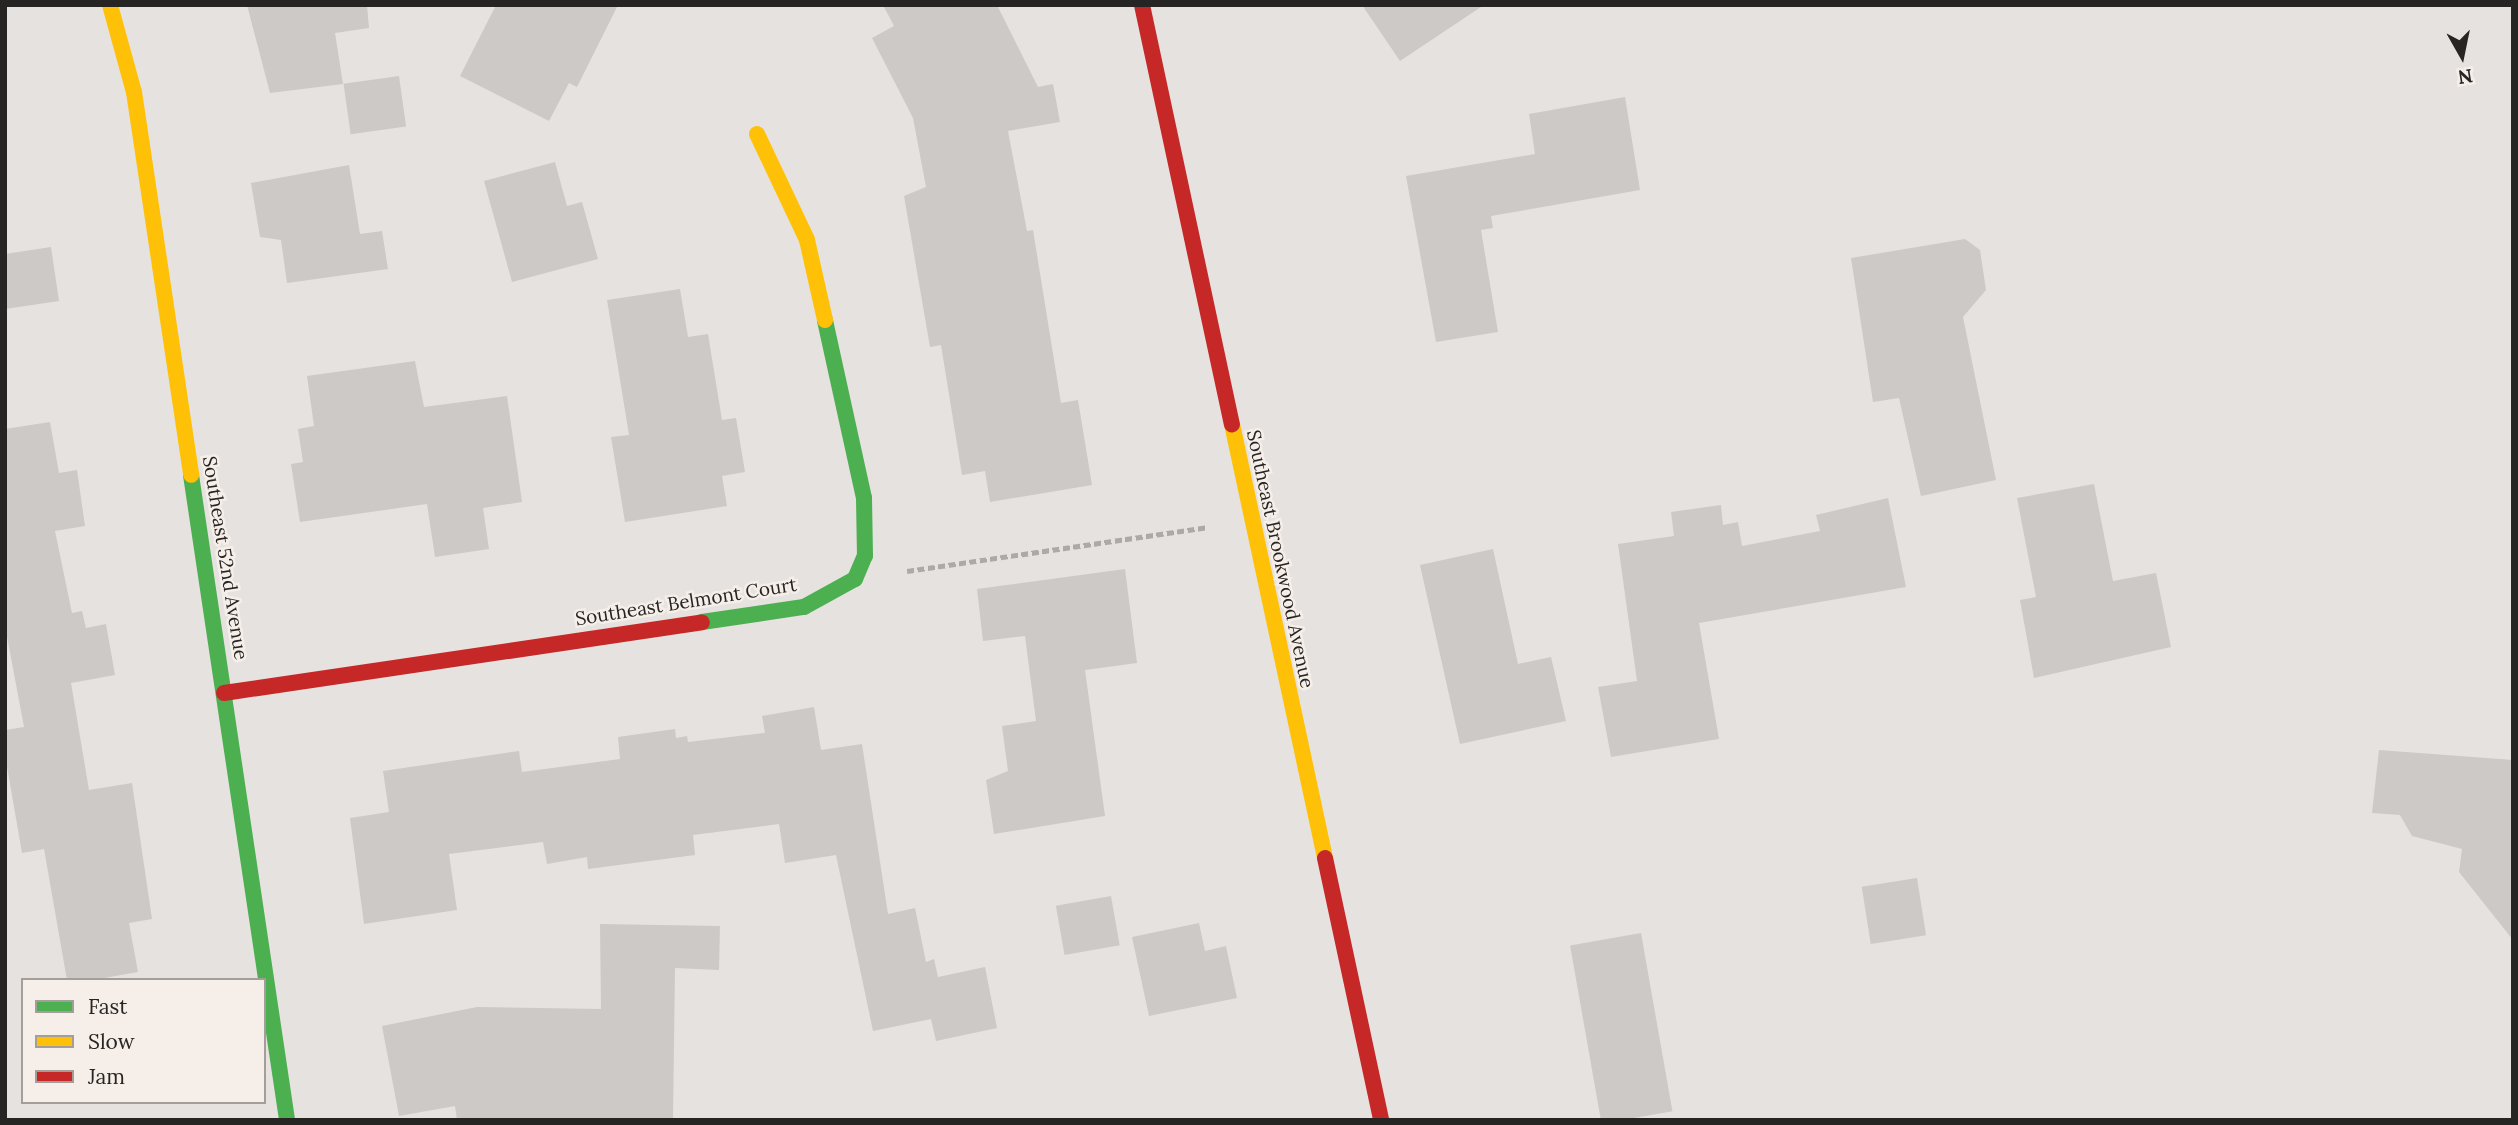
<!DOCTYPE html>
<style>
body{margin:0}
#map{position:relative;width:2518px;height:1125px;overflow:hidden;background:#e6e2df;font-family:Lora,serif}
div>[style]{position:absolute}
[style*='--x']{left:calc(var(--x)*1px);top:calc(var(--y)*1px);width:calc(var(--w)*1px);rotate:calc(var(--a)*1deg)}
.building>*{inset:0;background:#cdc9c7;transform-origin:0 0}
.path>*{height:4.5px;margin-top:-2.25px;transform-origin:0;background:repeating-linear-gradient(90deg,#abaaa9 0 7px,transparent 0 10.5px)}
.fast>*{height:16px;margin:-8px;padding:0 8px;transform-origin:8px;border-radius:8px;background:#4caf50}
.slow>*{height:16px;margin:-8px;padding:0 8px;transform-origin:8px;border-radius:8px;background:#ffc107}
.jam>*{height:16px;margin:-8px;padding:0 8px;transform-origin:8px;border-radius:8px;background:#c62828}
span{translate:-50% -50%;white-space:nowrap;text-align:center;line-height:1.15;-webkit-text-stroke:5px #f6efe9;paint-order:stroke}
.street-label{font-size:19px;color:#272523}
.frame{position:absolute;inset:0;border:7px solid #272523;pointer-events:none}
.legend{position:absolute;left:21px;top:978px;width:245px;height:126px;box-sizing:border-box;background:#f6efe9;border:2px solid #a39e9a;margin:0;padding:9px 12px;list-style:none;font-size:21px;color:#272523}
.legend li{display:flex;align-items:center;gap:14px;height:35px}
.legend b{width:35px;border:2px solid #a39e9a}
.north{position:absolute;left:2427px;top:21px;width:70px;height:70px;-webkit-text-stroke:5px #f6efe9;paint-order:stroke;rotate:171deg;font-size:19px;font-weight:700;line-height:28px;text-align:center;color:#272523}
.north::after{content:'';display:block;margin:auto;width:24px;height:32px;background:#272523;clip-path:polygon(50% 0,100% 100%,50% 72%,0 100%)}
</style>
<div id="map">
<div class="building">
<i style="clip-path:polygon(247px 5px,367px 5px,369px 28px,335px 33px,343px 84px,270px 93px)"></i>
<i style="clip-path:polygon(496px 5px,618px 5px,577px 87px,569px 83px,549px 121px,460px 76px)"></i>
<i style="clip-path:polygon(883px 5px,997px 5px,1038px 87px,1053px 84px,1060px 122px,1008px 131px,1027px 231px,1033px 230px,1061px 403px,1078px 400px,1092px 485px,990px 502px,985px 471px,962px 475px,941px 345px,930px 347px,904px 196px,926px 187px,913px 118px,872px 38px,894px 26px)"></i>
<i style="clip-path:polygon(1362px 5px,1484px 5px,1400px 61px)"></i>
<i style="left:399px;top:76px;width:51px;height:56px;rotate:82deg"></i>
<i style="clip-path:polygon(1625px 97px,1640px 190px,1491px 216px,1493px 228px,1481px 230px,1498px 332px,1436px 342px,1406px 176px,1535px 154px,1529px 114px)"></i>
<i style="clip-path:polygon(555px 162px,567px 206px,582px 202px,598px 259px,512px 282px,484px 181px)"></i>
<i style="clip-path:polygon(349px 165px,360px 234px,382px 231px,388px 269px,287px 283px,281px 240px,260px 237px,251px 183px)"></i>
<i style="clip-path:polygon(1965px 239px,1980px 250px,1986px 290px,1963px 317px,1996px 480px,1921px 496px,1899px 398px,1873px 402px,1851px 258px)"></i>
<i style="clip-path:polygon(51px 247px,59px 301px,5px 309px,5px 254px)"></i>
<i style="clip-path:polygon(680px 289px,688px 337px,708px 334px,722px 420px,736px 418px,745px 472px,722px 476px,727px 506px,625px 522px,611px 437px,629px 435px,607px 300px)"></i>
<i style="clip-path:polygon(415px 361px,424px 407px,507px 396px,522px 502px,483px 508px,489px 549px,435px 557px,427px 504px,300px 522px,291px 464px,303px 462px,298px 429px,314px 426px,307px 376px)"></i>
<i style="clip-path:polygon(50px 422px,59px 473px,77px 470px,85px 526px,55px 531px,72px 613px,82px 611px,86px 628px,106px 624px,115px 675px,71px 683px,89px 790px,132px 783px,152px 919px,129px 923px,138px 972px,93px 980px,67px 980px,44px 849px,22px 853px,5px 755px,5px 730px,24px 727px,5px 626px,5px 429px)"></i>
<i style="clip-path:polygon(2094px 484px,2113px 581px,2156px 573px,2171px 647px,2034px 678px,2020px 600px,2036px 597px,2017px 498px)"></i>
<i style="clip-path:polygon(1888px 498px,1906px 587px,1699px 623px,1719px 739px,1611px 757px,1598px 687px,1637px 681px,1618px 544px,1674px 536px,1671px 512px,1721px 505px,1723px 525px,1738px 522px,1742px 546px,1820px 531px,1816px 515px)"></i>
<i style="clip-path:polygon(1493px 549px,1518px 664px,1551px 657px,1566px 721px,1460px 744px,1420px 565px)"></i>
<i style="clip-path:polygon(1125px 569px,1137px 663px,1085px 670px,1105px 816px,994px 834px,986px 780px,1008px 771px,1002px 726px,1036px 721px,1025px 636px,983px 641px,977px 589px)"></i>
<i style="clip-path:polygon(814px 707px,821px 750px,862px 744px,888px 914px,915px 908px,926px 962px,934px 959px,938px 977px,985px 967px,997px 1028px,936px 1041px,931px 1019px,873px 1031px,836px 855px,785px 863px,779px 824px,693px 835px,695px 855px,588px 869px,587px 857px,547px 864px,543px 842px,449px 854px,457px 910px,364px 924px,350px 818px,389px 812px,383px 771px,519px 751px,522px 772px,620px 759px,618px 737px,675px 729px,676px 738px,687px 736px,688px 742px,765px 733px,762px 716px)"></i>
<i style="clip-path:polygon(2379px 750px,2513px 760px,2513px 940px,2459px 872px,2462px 849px,2412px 836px,2400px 815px,2372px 813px)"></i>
<i style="left:1917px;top:878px;width:58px;height:56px;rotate:81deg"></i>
<i style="left:1111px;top:896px;width:50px;height:56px;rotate:80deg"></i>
<i style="clip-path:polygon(1199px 923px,1205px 951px,1226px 946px,1237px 998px,1149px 1016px,1132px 937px)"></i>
<i style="clip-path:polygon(600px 924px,720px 926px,719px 970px,675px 968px,673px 1120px,457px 1120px,455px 1106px,399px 1116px,382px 1026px,477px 1007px,601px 1009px)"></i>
<i style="left:1641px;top:933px;width:181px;height:72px;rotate:80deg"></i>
</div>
<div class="path">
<i style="--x:907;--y:571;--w:303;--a:-8.3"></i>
</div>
<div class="fast">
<i style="--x:191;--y:475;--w:652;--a:81.53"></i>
<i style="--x:702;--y:622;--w:103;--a:-8.4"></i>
<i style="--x:804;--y:607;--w:58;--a:-28.8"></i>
<i style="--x:855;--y:579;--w:25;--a:-67"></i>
<i style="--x:865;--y:556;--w:58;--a:-91"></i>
<i style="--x:864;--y:498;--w:182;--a:-102.4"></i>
</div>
<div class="slow">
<i style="--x:110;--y:5;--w:90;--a:74.6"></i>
<i style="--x:134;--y:92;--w:387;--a:81.5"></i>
<i style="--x:757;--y:134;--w:117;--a:64.7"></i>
<i style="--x:807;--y:240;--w:82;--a:77.3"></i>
<i style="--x:1232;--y:424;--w:444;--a:77.9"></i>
</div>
<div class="jam">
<i style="--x:1142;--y:5;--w:429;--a:77.9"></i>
<i style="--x:224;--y:693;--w:483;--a:-8.4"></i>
<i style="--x:1325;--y:858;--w:268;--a:77.9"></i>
</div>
<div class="street-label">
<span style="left:225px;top:558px;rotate:81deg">Southeast 52nd Avenue</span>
<span style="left:1280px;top:559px;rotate:78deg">Southeast Brookwood Avenue</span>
<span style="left:686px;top:602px;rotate:-9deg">Southeast Belmont Court</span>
</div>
<div class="frame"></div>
<ul class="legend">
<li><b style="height:9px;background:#4caf50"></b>Fast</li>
<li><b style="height:9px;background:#ffc107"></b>Slow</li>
<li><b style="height:9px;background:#c62828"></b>Jam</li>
</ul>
<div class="north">N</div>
</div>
